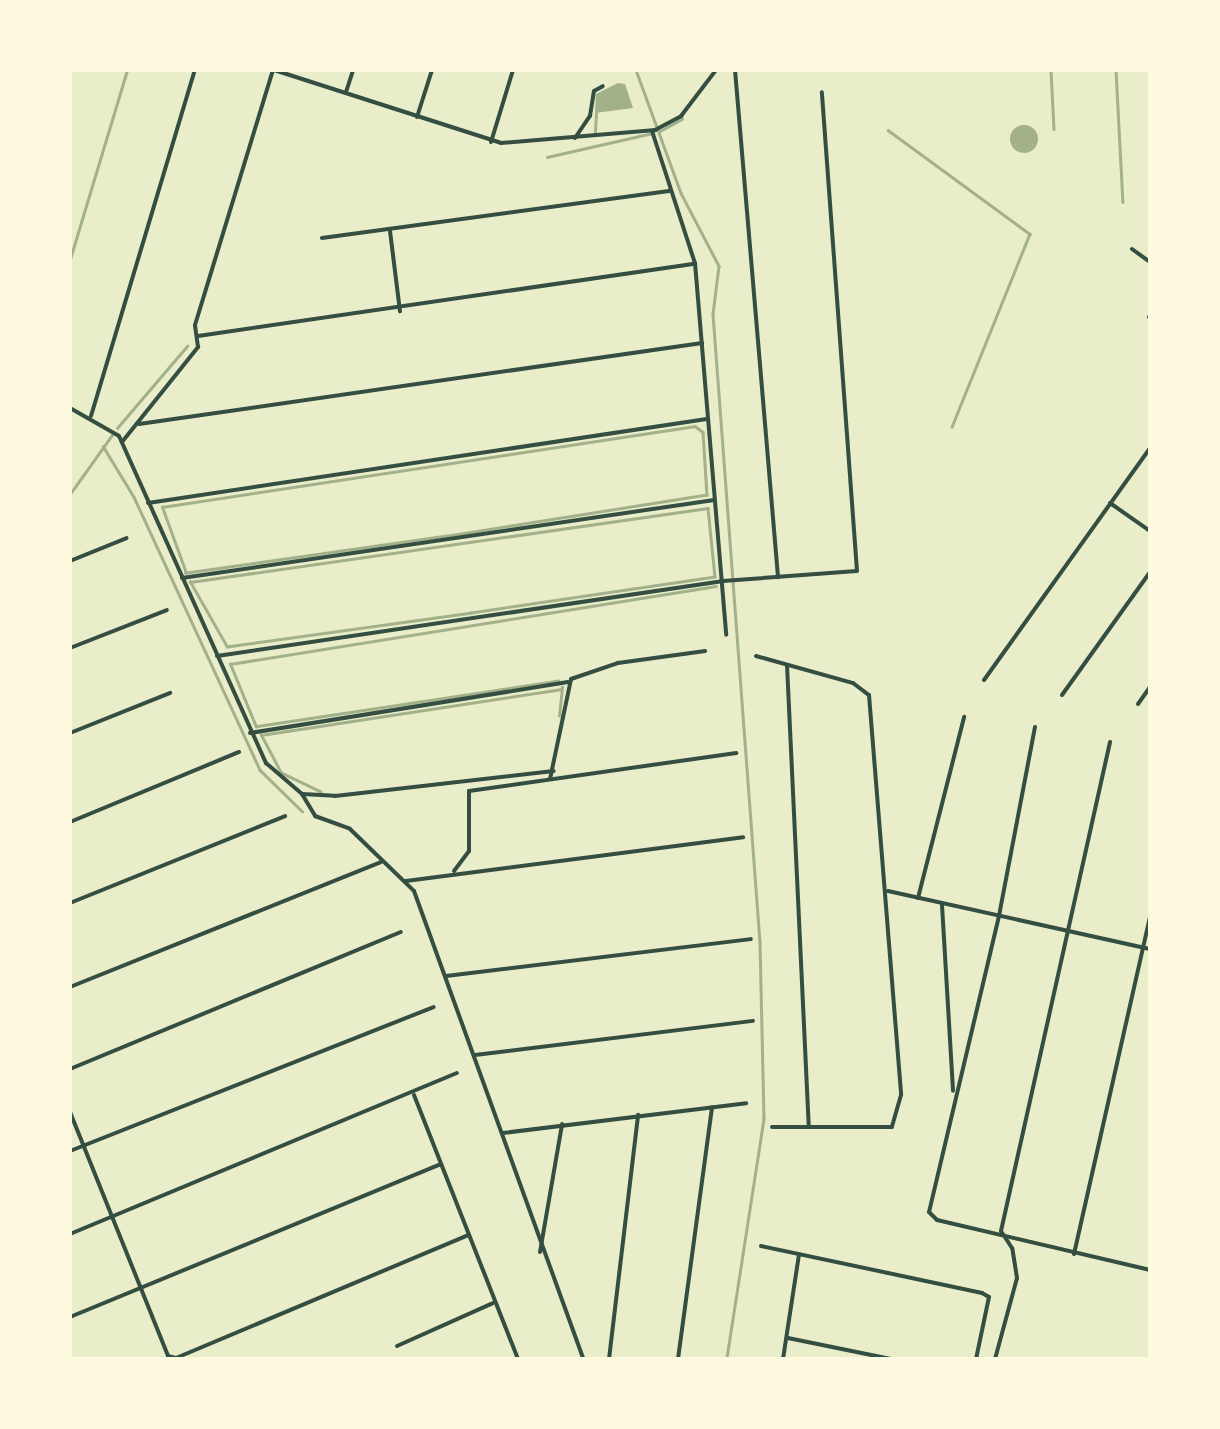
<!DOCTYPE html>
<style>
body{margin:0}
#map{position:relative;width:1220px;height:1429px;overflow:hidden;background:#e9edc9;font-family:Barlow,sans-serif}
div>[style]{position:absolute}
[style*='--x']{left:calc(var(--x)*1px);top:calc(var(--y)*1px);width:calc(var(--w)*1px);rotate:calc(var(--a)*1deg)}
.water>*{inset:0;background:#a3b18a}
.round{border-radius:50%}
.stream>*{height:2.5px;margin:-1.25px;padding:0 1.25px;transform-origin:1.25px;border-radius:1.25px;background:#a3b18a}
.minor>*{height:4px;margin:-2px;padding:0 2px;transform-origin:2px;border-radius:2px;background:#344e41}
span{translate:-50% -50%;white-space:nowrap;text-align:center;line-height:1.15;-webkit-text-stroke:10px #fefae0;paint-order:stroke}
.frame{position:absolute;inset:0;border:72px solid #fefae0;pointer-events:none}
</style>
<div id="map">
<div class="water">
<i style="clip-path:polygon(618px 83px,625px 84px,633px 108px,595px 113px,596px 94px)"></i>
<i class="round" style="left:1010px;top:125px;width:28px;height:28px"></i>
</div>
<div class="stream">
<i style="--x:636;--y:70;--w:131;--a:69.9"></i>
<i style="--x:681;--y:193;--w:82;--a:62.5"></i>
<i style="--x:719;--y:266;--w:48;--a:97.1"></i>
<i style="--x:713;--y:314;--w:630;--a:85.72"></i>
<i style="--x:760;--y:942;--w:177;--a:88.7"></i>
<i style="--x:764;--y:1119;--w:243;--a:98.8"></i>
<i style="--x:1051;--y:70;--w:59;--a:87.1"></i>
<i style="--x:1116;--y:70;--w:132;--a:87"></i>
<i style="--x:888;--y:130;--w:176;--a:36.2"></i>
<i style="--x:1030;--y:234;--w:208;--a:112"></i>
<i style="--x:660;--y:131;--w:25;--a:-29"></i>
<i style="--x:595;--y:132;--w:19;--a:-87"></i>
<i style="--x:547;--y:157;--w:109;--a:-12.8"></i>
<i style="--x:70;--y:259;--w:197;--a:-73.2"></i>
<i style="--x:695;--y:426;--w:10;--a:37"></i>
<i style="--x:703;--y:432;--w:63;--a:86.4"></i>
<i style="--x:707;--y:495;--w:263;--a:171"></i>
<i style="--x:447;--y:536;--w:264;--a:171.9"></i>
<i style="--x:186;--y:573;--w:70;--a:-110"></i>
<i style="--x:162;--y:507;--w:539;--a:-8.64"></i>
<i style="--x:117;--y:428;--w:108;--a:-49.5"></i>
<i style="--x:103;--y:446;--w:60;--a:58.7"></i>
<i style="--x:134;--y:497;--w:301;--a:65.2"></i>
<i style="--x:260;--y:770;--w:59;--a:44.3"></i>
<i style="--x:70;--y:494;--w:72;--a:-54.6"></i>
<i style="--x:708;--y:508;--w:69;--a:84.2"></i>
<i style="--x:715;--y:577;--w:246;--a:171.6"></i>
<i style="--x:472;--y:613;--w:247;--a:172.1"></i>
<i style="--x:227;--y:647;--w:75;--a:-119.6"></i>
<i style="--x:190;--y:582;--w:523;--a:-8.13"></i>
<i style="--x:559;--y:681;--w:306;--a:171.4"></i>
<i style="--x:256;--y:727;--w:68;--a:-112.4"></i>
<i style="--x:230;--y:664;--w:492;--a:-9.1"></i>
<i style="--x:559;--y:716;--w:29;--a:-84"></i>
<i style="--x:321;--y:792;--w:44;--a:-154.6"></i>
<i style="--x:281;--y:773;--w:43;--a:-117.8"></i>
<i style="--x:261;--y:735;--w:304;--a:-8.7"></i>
</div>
<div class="minor">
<i style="--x:274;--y:70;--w:238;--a:17.8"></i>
<i style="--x:501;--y:143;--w:155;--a:-4.8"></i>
<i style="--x:655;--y:130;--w:30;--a:-28"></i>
<i style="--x:681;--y:116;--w:58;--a:-52.7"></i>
<i style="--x:735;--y:70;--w:509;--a:85.15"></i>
<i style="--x:346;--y:92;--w:23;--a:-72"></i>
<i style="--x:417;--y:117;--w:49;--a:-72.3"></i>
<i style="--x:652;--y:131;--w:139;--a:72"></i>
<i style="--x:695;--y:263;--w:373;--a:85.2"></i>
<i style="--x:575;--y:138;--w:27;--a:-56"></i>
<i style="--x:590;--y:116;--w:25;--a:-81"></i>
<i style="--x:594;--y:91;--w:10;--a:-29"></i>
<i style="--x:491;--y:142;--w:75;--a:-73"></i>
<i style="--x:390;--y:231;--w:81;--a:82.9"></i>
<i style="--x:322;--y:238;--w:352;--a:-7.7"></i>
<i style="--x:1132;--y:249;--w:22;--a:36"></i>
<i style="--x:1149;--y:317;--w:1;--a:45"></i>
<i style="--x:198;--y:336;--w:500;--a:-8.28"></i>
<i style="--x:70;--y:408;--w:56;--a:29.7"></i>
<i style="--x:119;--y:436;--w:359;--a:65.8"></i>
<i style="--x:266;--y:763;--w:48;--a:40.7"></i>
<i style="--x:302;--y:794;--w:26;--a:59"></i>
<i style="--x:315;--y:816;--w:37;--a:20"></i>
<i style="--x:350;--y:829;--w:89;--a:44.1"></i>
<i style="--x:414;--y:891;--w:498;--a:70.1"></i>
<i style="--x:91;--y:416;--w:361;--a:-73.3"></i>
<i style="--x:139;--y:424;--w:569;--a:-8.19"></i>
<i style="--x:122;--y:442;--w:122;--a:-51.3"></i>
<i style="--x:198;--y:347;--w:22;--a:-98"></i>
<i style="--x:195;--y:325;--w:267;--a:-73"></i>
<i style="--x:148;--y:503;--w:565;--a:-8.55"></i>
<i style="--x:1110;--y:503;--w:49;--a:35"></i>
<i style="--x:70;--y:561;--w:61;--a:-22"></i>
<i style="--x:182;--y:578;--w:538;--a:-8.34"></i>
<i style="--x:70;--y:648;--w:104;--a:-21.4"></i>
<i style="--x:217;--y:656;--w:512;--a:-8.43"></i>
<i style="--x:723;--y:581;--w:134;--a:-4.3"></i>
<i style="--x:857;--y:571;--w:480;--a:-94.2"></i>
<i style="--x:756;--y:656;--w:101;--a:15.6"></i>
<i style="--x:853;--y:683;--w:20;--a:37"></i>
<i style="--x:869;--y:695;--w:401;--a:85.4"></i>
<i style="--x:901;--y:1095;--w:33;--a:106"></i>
<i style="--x:892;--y:1127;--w:120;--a:180"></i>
<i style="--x:787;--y:665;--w:460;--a:87.3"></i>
<i style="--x:984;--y:680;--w:285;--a:-54.4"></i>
<i style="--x:1062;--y:695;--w:151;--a:-54.4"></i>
<i style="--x:1138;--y:704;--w:21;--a:-55"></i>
<i style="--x:1035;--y:727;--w:192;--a:100.8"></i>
<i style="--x:999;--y:916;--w:304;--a:103.3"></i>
<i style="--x:929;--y:1212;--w:11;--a:45"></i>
<i style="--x:937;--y:1220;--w:219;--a:13.2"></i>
<i style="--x:70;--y:733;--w:108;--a:-21.8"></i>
<i style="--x:250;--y:733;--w:322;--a:-9.1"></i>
<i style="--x:550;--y:779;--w:102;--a:-78.1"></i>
<i style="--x:571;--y:679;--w:50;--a:-18.8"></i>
<i style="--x:618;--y:663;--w:88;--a:-7.9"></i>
<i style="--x:302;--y:794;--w:33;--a:3"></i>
<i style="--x:335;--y:796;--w:220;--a:-6.5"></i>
<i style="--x:70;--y:822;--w:183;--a:-22.5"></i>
<i style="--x:454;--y:871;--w:25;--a:-53"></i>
<i style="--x:469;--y:851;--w:60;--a:-90"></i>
<i style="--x:469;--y:791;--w:270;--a:-8.1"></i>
<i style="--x:406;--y:881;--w:340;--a:-7.4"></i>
<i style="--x:888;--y:891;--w:268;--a:12.5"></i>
<i style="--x:918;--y:898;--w:187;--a:-75.7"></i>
<i style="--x:70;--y:903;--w:232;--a:-22"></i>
<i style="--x:942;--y:905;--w:186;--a:86.6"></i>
<i style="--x:446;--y:976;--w:307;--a:-6.9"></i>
<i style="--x:70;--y:987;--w:335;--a:-21.9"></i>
<i style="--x:475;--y:1055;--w:280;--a:-7"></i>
<i style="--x:70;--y:1069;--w:358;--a:-22.5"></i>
<i style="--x:414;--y:1095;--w:284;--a:68.5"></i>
<i style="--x:70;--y:1112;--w:263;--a:68.1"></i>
<i style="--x:168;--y:1356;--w:8;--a:14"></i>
<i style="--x:176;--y:1358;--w:317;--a:-22.8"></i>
<i style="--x:503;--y:1133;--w:245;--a:-7"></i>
<i style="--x:70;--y:1151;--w:391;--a:-21.6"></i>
<i style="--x:70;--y:1234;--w:419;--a:-22.6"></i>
<i style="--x:761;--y:1246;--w:226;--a:12"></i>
<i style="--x:982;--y:1293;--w:8;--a:30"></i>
<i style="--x:989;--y:1297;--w:63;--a:101.8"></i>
<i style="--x:540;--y:1252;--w:130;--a:-80.2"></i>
<i style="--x:1074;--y:1254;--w:344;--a:-77.3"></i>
<i style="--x:70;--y:1317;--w:399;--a:-22.4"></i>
<i style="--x:788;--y:1338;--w:105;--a:11.5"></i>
<i style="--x:397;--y:1346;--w:105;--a:-24.1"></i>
<i style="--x:609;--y:1359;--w:246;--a:-83.2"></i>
<i style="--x:678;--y:1359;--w:254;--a:-82.3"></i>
<i style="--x:783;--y:1359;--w:106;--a:-81.3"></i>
<i style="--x:995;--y:1359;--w:84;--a:-74.8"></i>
<i style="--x:1017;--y:1278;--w:30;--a:-99"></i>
<i style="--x:1012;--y:1248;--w:20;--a:-123"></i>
<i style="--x:1001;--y:1231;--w:501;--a:-77.43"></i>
</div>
<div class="frame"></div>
</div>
